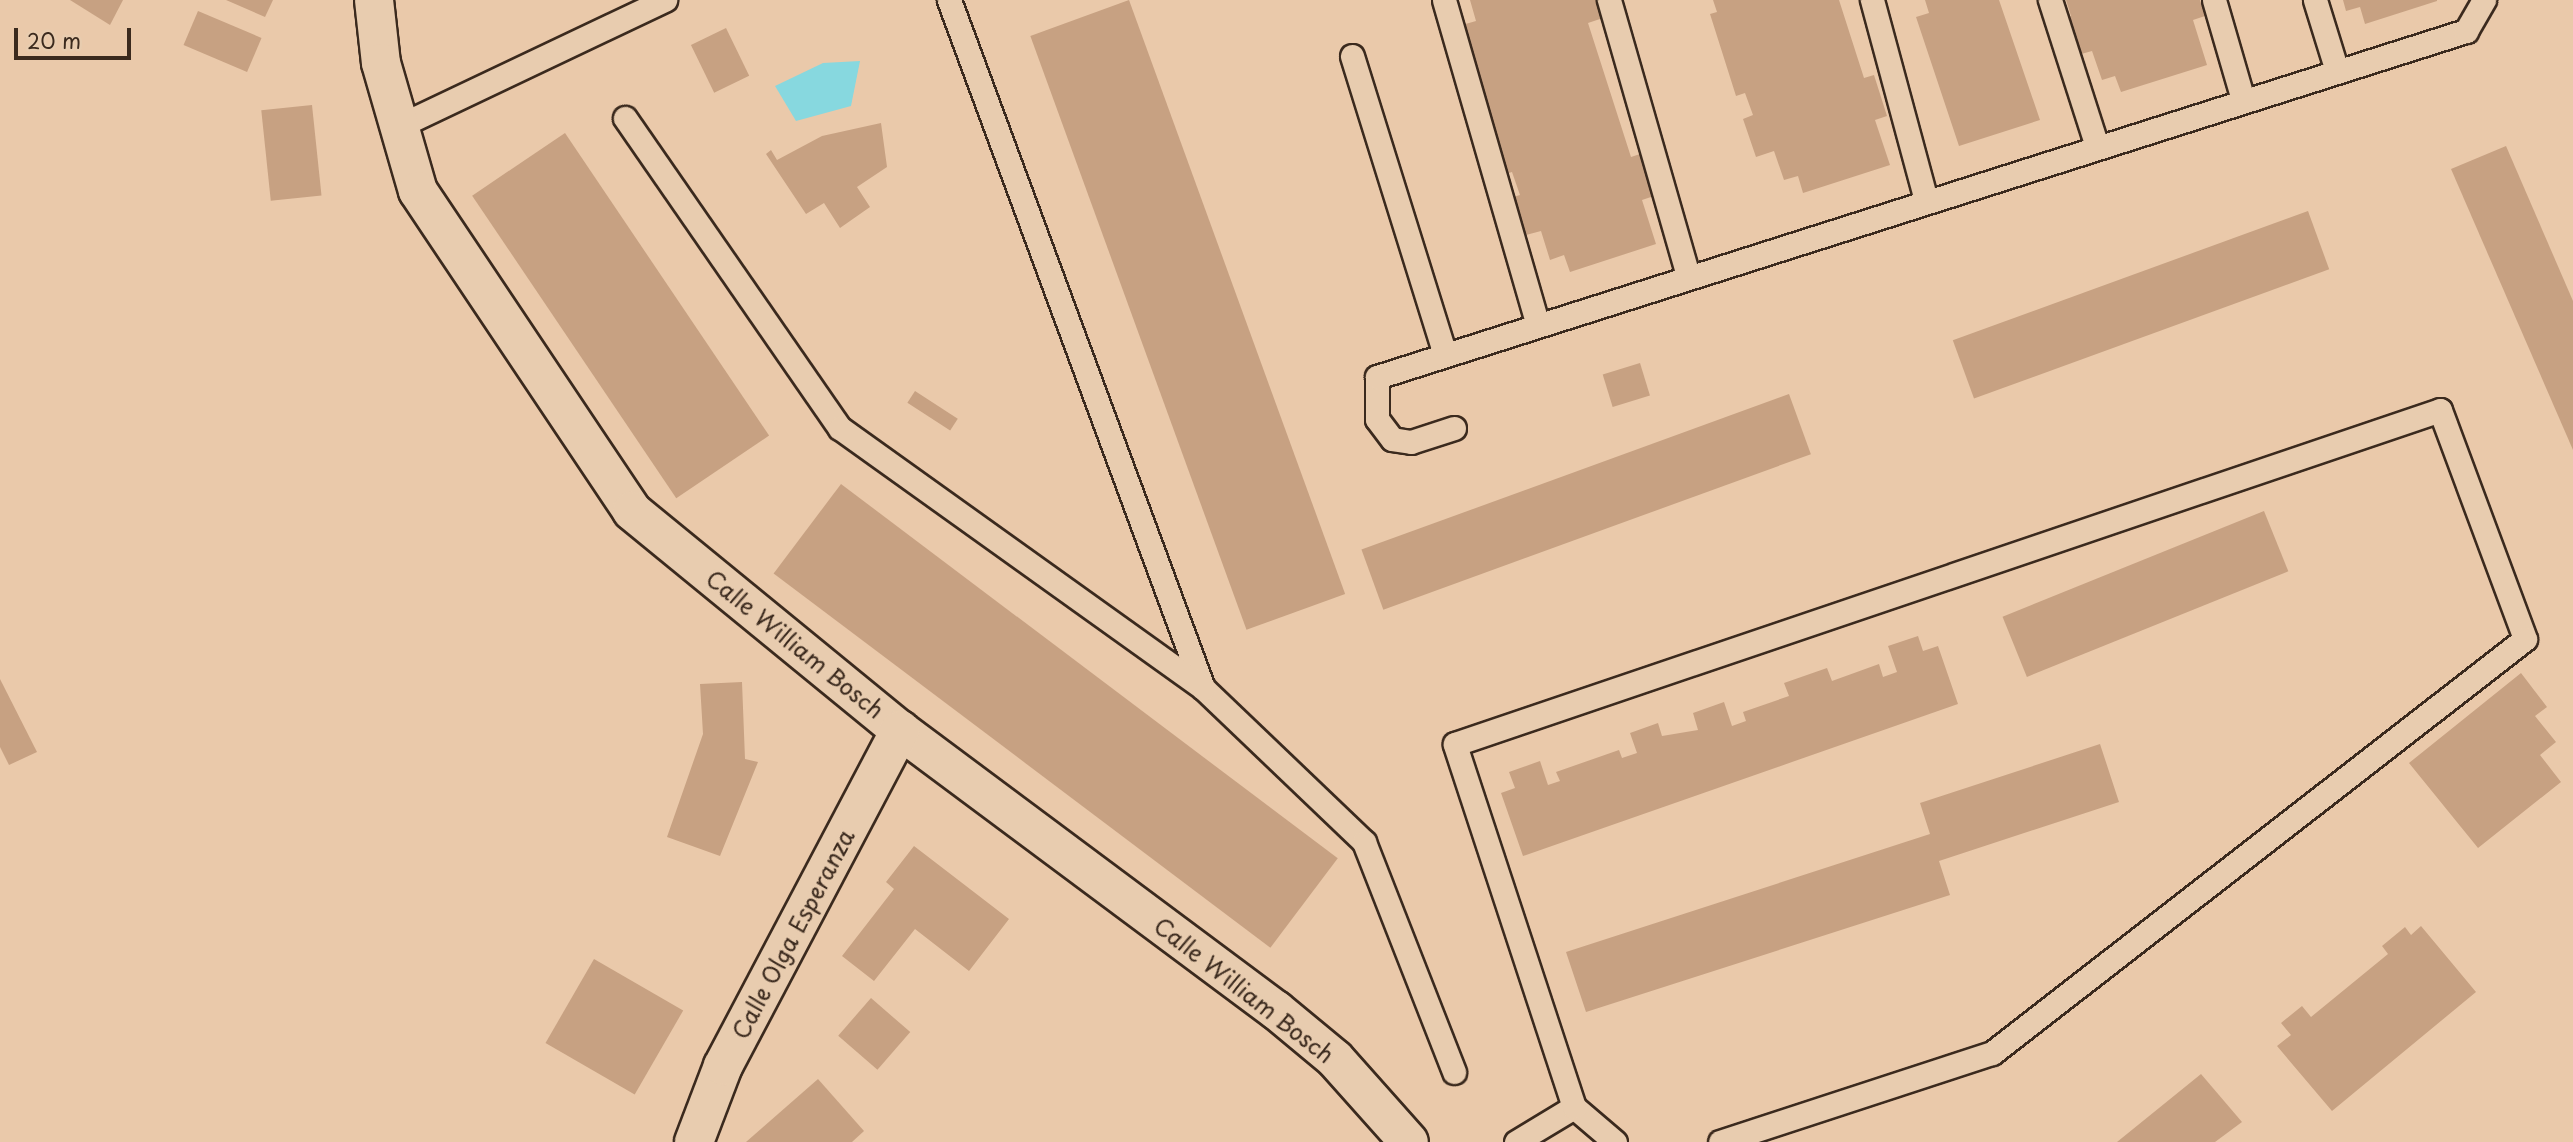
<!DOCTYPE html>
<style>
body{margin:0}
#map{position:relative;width:2573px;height:1142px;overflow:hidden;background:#eac9aa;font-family:"Playpen Sans",sans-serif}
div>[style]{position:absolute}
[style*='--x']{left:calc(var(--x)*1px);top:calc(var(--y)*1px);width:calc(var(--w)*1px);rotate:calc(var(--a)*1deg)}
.water>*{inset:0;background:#87d8df}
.building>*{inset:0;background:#c7a182;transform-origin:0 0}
.roads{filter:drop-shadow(2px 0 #3b2a1e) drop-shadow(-2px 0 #3b2a1e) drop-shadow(0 2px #3b2a1e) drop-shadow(0 -2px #3b2a1e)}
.lane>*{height:23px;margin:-11.5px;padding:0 11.5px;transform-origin:11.5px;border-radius:11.5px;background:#e8ccaf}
.street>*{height:38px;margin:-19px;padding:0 19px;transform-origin:19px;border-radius:19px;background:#e8ccaf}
span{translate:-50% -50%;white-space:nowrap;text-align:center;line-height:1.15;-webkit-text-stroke:5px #e8ccaf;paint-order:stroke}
.street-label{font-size:23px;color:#3b2a1e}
.scale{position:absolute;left:14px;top:28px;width:117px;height:32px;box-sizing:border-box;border:4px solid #3b2a1e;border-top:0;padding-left:9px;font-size:21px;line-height:24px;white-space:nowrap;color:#3b2a1e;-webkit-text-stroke:5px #e8ccaf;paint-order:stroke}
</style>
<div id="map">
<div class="water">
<i style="clip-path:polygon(860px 61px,851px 106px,796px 121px,775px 86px,823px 63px)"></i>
</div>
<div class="building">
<i style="clip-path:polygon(70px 0,123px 0,110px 25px)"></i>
<i style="clip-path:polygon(226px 0,273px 0,265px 17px)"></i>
<i style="left:1129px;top:0;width:632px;height:105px;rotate:70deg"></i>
<i style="clip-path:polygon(1470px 0,1601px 0,1606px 17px,1588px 23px,1631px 157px,1640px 154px,1654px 196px,1642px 200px,1656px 244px,1570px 272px,1564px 255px,1550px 260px,1541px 231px,1522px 236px,1510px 198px,1520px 195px,1512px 172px,1502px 175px,1476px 94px,1484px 92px,1476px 70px,1469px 72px,1455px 27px,1476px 21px)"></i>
<i style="clip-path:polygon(1713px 0,1839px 0,1864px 78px,1874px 75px,1887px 116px,1875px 120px,1890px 165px,1803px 193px,1798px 176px,1784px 180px,1774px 151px,1756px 157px,1743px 119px,1753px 115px,1745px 93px,1736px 96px,1710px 14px,1717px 12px)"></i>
<i style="clip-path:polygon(1925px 0,1999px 0,2040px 120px,1959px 146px,1916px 17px,1929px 13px)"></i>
<i style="clip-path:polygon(2066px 0,2200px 0,2205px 16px,2193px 20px,2207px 65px,2121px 92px,2115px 76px,2102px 80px,2092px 51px,2074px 56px,2062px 19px,2071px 16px)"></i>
<i style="clip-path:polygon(2343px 0,2437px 0,2437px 1px,2365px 24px,2360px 7px,2346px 11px)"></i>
<i style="left:198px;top:11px;width:69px;height:37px;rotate:23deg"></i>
<i style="left:726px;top:28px;width:53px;height:39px;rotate:64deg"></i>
<i style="left:312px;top:105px;width:91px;height:51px;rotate:84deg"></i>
<i style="clip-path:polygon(881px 123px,887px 167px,857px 187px,870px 207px,840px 228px,824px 203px,806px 214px,766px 154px,771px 150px,777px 160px,822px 136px)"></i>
<i style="left:565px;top:133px;width:365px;height:112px;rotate:56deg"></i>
<i style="clip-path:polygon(2506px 146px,2573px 301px,2573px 450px,2451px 169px)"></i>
<i style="left:2308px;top:211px;width:62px;height:378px;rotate:70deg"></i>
<i style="left:1640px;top:363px;width:34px;height:39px;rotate:73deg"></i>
<i style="left:915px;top:391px;width:51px;height:14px;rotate:33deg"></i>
<i style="left:1789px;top:394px;width:64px;height:455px;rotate:70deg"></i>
<i style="left:841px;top:484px;width:622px;height:112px;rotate:37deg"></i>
<i style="left:2264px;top:511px;width:65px;height:282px;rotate:68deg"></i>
<i style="clip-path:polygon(1918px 636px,1923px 651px,1938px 646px,1958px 704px,1523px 856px,1501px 793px,1515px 788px,1509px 772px,1540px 761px,1548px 785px,1560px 781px,1556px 772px,1619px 750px,1622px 758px,1637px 753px,1630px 733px,1658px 723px,1662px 736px,1698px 730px,1693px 713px,1724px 702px,1732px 726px,1746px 721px,1743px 712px,1789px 696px,1784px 683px,1827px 668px,1832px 681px,1879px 664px,1883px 677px,1897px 672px,1888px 646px)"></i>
<i style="clip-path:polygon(2521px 673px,2547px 707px,2535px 716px,2556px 742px,2540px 755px,2561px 782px,2478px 848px,2409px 763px)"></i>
<i style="clip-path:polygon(0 679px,37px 752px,9px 765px,0 747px)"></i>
<i style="clip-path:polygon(742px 682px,745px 759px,758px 762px,720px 856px,667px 837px,703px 734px,700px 684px)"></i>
<i style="clip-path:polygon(2100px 744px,2119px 802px,1939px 861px,1950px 895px,1586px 1012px,1566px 952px,1930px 834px,1920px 803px)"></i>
<i style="clip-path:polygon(914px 846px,1009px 919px,969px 971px,915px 929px,874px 981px,842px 956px,894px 889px,886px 882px)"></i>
<i style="clip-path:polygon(2421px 926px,2476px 992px,2332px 1111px,2277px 1046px,2291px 1035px,2281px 1023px,2302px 1006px,2311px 1017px,2388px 954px,2382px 946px,2405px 927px,2411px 935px)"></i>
<i style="left:594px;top:959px;width:103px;height:97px;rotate:30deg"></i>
<i style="left:871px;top:998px;width:52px;height:50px;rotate:41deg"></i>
<i style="clip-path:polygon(2201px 1074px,2242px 1122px,2215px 1142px,2117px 1142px)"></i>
<i style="clip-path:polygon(818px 1079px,864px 1131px,852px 1142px,746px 1142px)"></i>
</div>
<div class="roads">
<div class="lane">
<i style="--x:949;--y:0;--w:733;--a:69.74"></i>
<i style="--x:1203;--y:688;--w:223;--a:43.7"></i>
<i style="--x:1364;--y:842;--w:247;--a:68.6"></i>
<i style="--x:1444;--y:0;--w:336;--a:73.9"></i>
<i style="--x:1609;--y:0;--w:286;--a:74"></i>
<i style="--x:1872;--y:0;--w:207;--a:74.9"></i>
<i style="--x:2050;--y:0;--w:153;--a:72.2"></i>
<i style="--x:2214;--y:0;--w:104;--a:73.8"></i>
<i style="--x:2315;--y:0;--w:74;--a:72.8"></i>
<i style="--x:1352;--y:56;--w:310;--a:72.7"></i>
<i style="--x:625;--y:118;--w:377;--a:55.3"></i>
<i style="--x:840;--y:428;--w:447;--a:35.6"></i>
<i style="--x:397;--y:127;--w:297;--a:-25.4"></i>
<i style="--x:1454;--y:428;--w:45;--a:162"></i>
<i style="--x:1411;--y:442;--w:19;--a:-171"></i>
<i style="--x:1392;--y:439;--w:25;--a:-127"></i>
<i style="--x:1377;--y:419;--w:42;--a:-90"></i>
<i style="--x:1377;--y:377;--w:1143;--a:-17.63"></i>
<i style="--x:2466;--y:31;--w:36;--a:-60"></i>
<i style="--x:1516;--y:1142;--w:68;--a:-31.1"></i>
<i style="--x:1615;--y:1142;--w:54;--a:-139.5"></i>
<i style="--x:1574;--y:1107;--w:382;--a:-108.2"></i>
<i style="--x:1455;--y:744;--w:1040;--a:-18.73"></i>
<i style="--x:2440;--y:410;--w:244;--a:69.6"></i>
<i style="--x:2525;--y:639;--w:675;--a:142.16"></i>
<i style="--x:1992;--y:1053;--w:286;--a:161.9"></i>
</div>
<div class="street">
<i style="--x:374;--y:0;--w:63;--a:83.7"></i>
<i style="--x:381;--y:63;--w:133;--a:73.9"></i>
<i style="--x:418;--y:191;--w:385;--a:56.2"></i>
<i style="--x:632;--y:511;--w:346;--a:39.3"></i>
<i style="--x:900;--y:730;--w:469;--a:36.7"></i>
<i style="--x:1276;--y:1010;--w:77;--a:39.7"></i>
<i style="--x:1335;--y:1059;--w:111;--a:48.3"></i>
<i style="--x:694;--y:1142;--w:81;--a:-69.1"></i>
<i style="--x:723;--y:1066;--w:380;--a:-62.2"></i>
</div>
</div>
<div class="street-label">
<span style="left:795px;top:644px;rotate:39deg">Calle William Bosch</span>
<span style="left:793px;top:934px;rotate:-62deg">Calle Olga Esperanza</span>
<span style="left:1244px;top:990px;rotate:38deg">Calle William Bosch</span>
</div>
<div class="scale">20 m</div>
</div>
